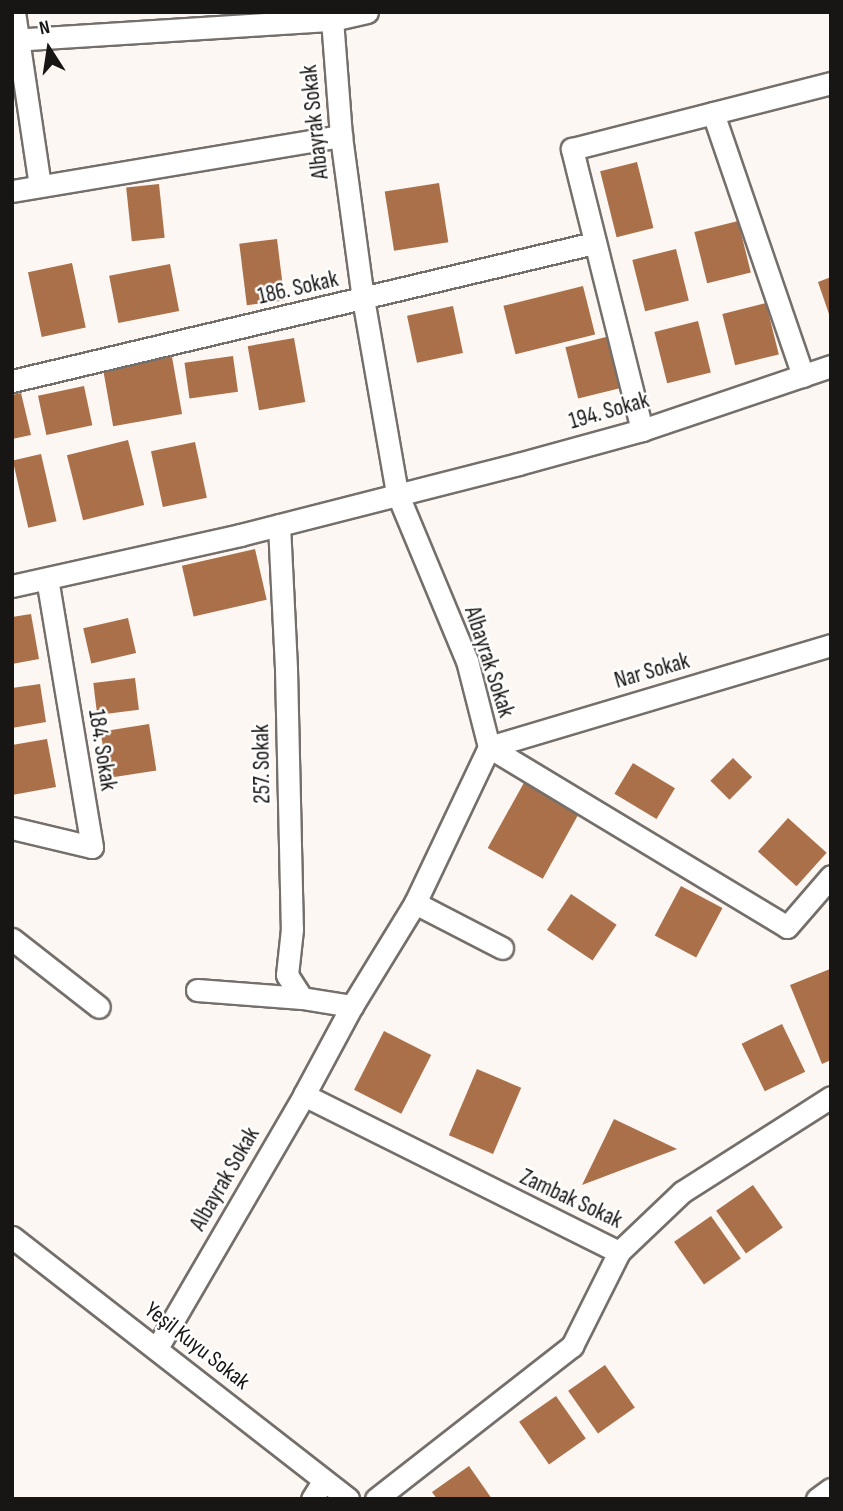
<!DOCTYPE html>
<meta charset="utf-8">
<style>
body{margin:0}
#map{position:relative;width:843px;height:1511px;overflow:hidden;background:#fdf7f3;font-family:"Sofia Sans Condensed",sans-serif}
div>[style]{position:absolute}
[style*='--x']{left:calc(var(--x)*1px);top:calc(var(--y)*1px);width:calc(var(--w)*1px);rotate:calc(var(--a)*1deg)}
.building>*{inset:0;background:#aa704a;transform-origin:0 0}
.roads{filter:drop-shadow(2px 0 #756f6b) drop-shadow(-2px 0 #756f6b) drop-shadow(0 2px #756f6b) drop-shadow(0 -2px #756f6b)}
.street>*{height:21px;margin:-10.5px;padding:0 10.5px;transform-origin:10.5px;border-radius:10.5px;background:#fff}
span{translate:-50% -50%;white-space:nowrap;text-align:center;line-height:1.15;-webkit-text-stroke:5px #fff;paint-order:stroke}
.street-label{font-size:23px;color:#181614}
.frame{position:absolute;inset:0;border:14px solid #181614;pointer-events:none}
.north{position:absolute;left:14px;top:14px;width:70px;height:70px;-webkit-text-stroke:5px #fff;paint-order:stroke;rotate:348deg;font-size:19px;font-weight:700;line-height:28px;text-align:center;color:#181614}
.north::after{content:'';display:block;margin:auto;width:24px;height:32px;background:#181614;clip-path:polygon(50% 0,100% 100%,50% 72%,0 100%)}
</style>
<div id="map">
<div class="building">
<i style="left:637px;top:162px;width:68px;height:38px;rotate:76deg"></i>
<i style="left:439px;top:183px;width:60px;height:55px;rotate:81deg"></i>
<i style="left:159px;top:184px;width:54px;height:33px;rotate:84deg"></i>
<i style="left:738px;top:221px;width:53px;height:45px;rotate:76deg"></i>
<i style="left:277px;top:239px;width:62px;height:38px;rotate:83deg"></i>
<i style="left:676px;top:249px;width:53px;height:45px;rotate:76deg"></i>
<i style="left:72px;top:263px;width:66px;height:45px;rotate:78deg"></i>
<i style="left:170px;top:264px;width:48px;height:62px;rotate:79deg"></i>
<i style="clip-path:polygon(831px 277px,831px 317px,830px 317px,818px 282px)"></i>
<i style="left:583px;top:286px;width:50px;height:82px;rotate:76deg"></i>
<i style="left:766px;top:303px;width:53px;height:45px;rotate:76deg"></i>
<i style="left:453px;top:306px;width:48px;height:47px;rotate:78deg"></i>
<i style="left:698px;top:321px;width:53px;height:45px;rotate:76deg"></i>
<i style="left:610px;top:336px;width:53px;height:46px;rotate:76deg"></i>
<i style="left:294px;top:338px;width:65px;height:47px;rotate:80deg"></i>
<i style="left:233px;top:356px;width:36px;height:49px;rotate:82deg"></i>
<i style="left:172px;top:357px;width:58px;height:70px;rotate:80deg"></i>
<i style="left:84px;top:386px;width:40px;height:47px;rotate:78deg"></i>
<i style="clip-path:polygon(21px 393px,31px 435px,12px 439px,12px 395px)"></i>
<i style="left:128px;top:440px;width:67px;height:63px;rotate:76deg"></i>
<i style="left:195px;top:442px;width:57px;height:45px;rotate:78deg"></i>
<i style="left:41px;top:454px;width:69px;height:29px;rotate:77deg"></i>
<i style="left:255px;top:549px;width:52px;height:75px;rotate:77deg"></i>
<i style="clip-path:polygon(31px 614px,39px 659px,12px 664px,12px 617px)"></i>
<i style="left:128px;top:618px;width:36px;height:46px;rotate:77deg"></i>
<i style="left:135px;top:678px;width:32px;height:42px;rotate:83deg"></i>
<i style="clip-path:polygon(40px 684px,46px 722px,12px 728px,12px 688px)"></i>
<i style="left:149px;top:724px;width:47px;height:49px;rotate:81deg"></i>
<i style="clip-path:polygon(47px 739px,56px 787px,12px 795px,12px 745px)"></i>
<i style="left:733px;top:758px;width:27px;height:32px;rotate:45deg"></i>
<i style="left:633px;top:763px;width:49px;height:36px;rotate:31deg"></i>
<i style="left:526px;top:779px;width:63px;height:79px;rotate:29deg"></i>
<i style="left:788px;top:818px;width:52px;height:45px;rotate:42deg"></i>
<i style="left:681px;top:886px;width:47px;height:56px;rotate:28deg"></i>
<i style="left:571px;top:894px;width:55px;height:43px;rotate:34deg"></i>
<i style="clip-path:polygon(830px 969px,831px 1060px,822px 1064px,790px 985px)"></i>
<i style="left:782px;top:1024px;width:53px;height:45px;rotate:64deg"></i>
<i style="left:384px;top:1031px;width:53px;height:66px;rotate:27deg"></i>
<i style="left:477px;top:1069px;width:48px;height:72px;rotate:23deg"></i>
<i style="clip-path:polygon(614px 1119px,677px 1149px,582px 1185px)"></i>
<i style="left:753px;top:1185px;width:52px;height:45px;rotate:55deg"></i>
<i style="left:711px;top:1216px;width:52px;height:45px;rotate:55deg"></i>
<i style="left:605px;top:1365px;width:52px;height:45px;rotate:55deg"></i>
<i style="left:556px;top:1396px;width:52px;height:45px;rotate:55deg"></i>
<i style="clip-path:polygon(469px 1466px,492px 1499px,437px 1499px,432px 1492px)"></i>
</div>
<div class="roads">
<div class="street">
<i style="--x:14;--y:12;--w:175;--a:81.5"></i>
<i style="--x:12;--y:40;--w:321;--a:-3.6"></i>
<i style="--x:332;--y:20;--w:36;--a:-13"></i>
<i style="--x:713;--y:113;--w:278;--a:71.1"></i>
<i style="--x:12;--y:191;--w:334;--a:-9.5"></i>
<i style="--x:12;--y:381;--w:598;--a:-13.34"></i>
<i style="--x:642;--y:430;--w:290;--a:-104"></i>
<i style="--x:572;--y:149;--w:267;--a:-14.3"></i>
<i style="--x:279;--y:525;--w:144;--a:87.2"></i>
<i style="--x:286;--y:669;--w:260;--a:88.7"></i>
<i style="--x:292;--y:929;--w:46;--a:96.2"></i>
<i style="--x:287;--y:975;--w:27;--a:57"></i>
<i style="--x:12;--y:586;--w:234;--a:-12.6"></i>
<i style="--x:240;--y:535;--w:287;--a:-14.3"></i>
<i style="--x:518;--y:464;--w:129;--a:-15.3"></i>
<i style="--x:642;--y:430;--w:200;--a:-18.7"></i>
<i style="--x:489;--y:747;--w:348;--a:31.1"></i>
<i style="--x:787;--y:927;--w:67;--a:-49.2"></i>
<i style="--x:489;--y:747;--w:357;--a:-16.6"></i>
<i style="--x:12;--y:828;--w:82;--a:13.4"></i>
<i style="--x:92;--y:847;--w:272;--a:-99.5"></i>
<i style="--x:415;--y:903;--w:98;--a:27.3"></i>
<i style="--x:12;--y:939;--w:110;--a:38"></i>
<i style="--x:197;--y:990;--w:105;--a:4.4"></i>
<i style="--x:302;--y:998;--w:51;--a:9.1"></i>
<i style="--x:304;--y:1095;--w:352;--a:26.5"></i>
<i style="--x:619;--y:1252;--w:87;--a:-43.6"></i>
<i style="--x:682;--y:1192;--w:177;--a:-32.5"></i>
<i style="--x:12;--y:1237;--w:426;--a:37.9"></i>
<i style="--x:157;--y:1348;--w:293;--a:-59.8"></i>
<i style="--x:304;--y:1095;--w:101;--a:-61.7"></i>
<i style="--x:352;--y:1006;--w:121;--a:-58.5"></i>
<i style="--x:415;--y:903;--w:173;--a:-64.6"></i>
<i style="--x:489;--y:747;--w:89;--a:-104.3"></i>
<i style="--x:467;--y:661;--w:182;--a:-112.6"></i>
<i style="--x:397;--y:493;--w:197;--a:-99.9"></i>
<i style="--x:363;--y:299;--w:164;--a:-97.7"></i>
<i style="--x:341;--y:136;--w:116;--a:-94.4"></i>
<i style="--x:332;--y:20;--w:17;--a:-28"></i>
<i style="--x:312;--y:1499;--w:22;--a:-58"></i>
<i style="--x:376;--y:1499;--w:249;--a:-38"></i>
<i style="--x:572;--y:1346;--w:105;--a:-63.4"></i>
<i style="--x:817;--y:1499;--w:17;--a:-36"></i>
</div>
</div>
<div class="street-label">
<span style="left:315px;top:122px;rotate:-96deg">Albayrak Sokak</span>
<span style="left:298px;top:288px;rotate:-13deg">186. Sokak</span>
<span style="left:609px;top:411px;rotate:-16deg">194. Sokak</span>
<span style="left:489px;top:662px;rotate:72deg">Albayrak Sokak</span>
<span style="left:652px;top:671px;rotate:-16deg">Nar Sokak</span>
<span style="left:102px;top:750px;rotate:81deg">184. Sokak</span>
<span style="left:262px;top:764px;rotate:-91deg">257. Sokak</span>
<span style="left:225px;top:1179px;rotate:-60deg">Albayrak Sokak</span>
<span style="left:571px;top:1199px;rotate:25deg">Zambak Sokak</span>
<span style="left:197px;top:1346px;rotate:38deg">Yeşil Kuyu Sokak</span>
</div>
<div class="frame"></div>
<div class="north">N</div>
</div>
